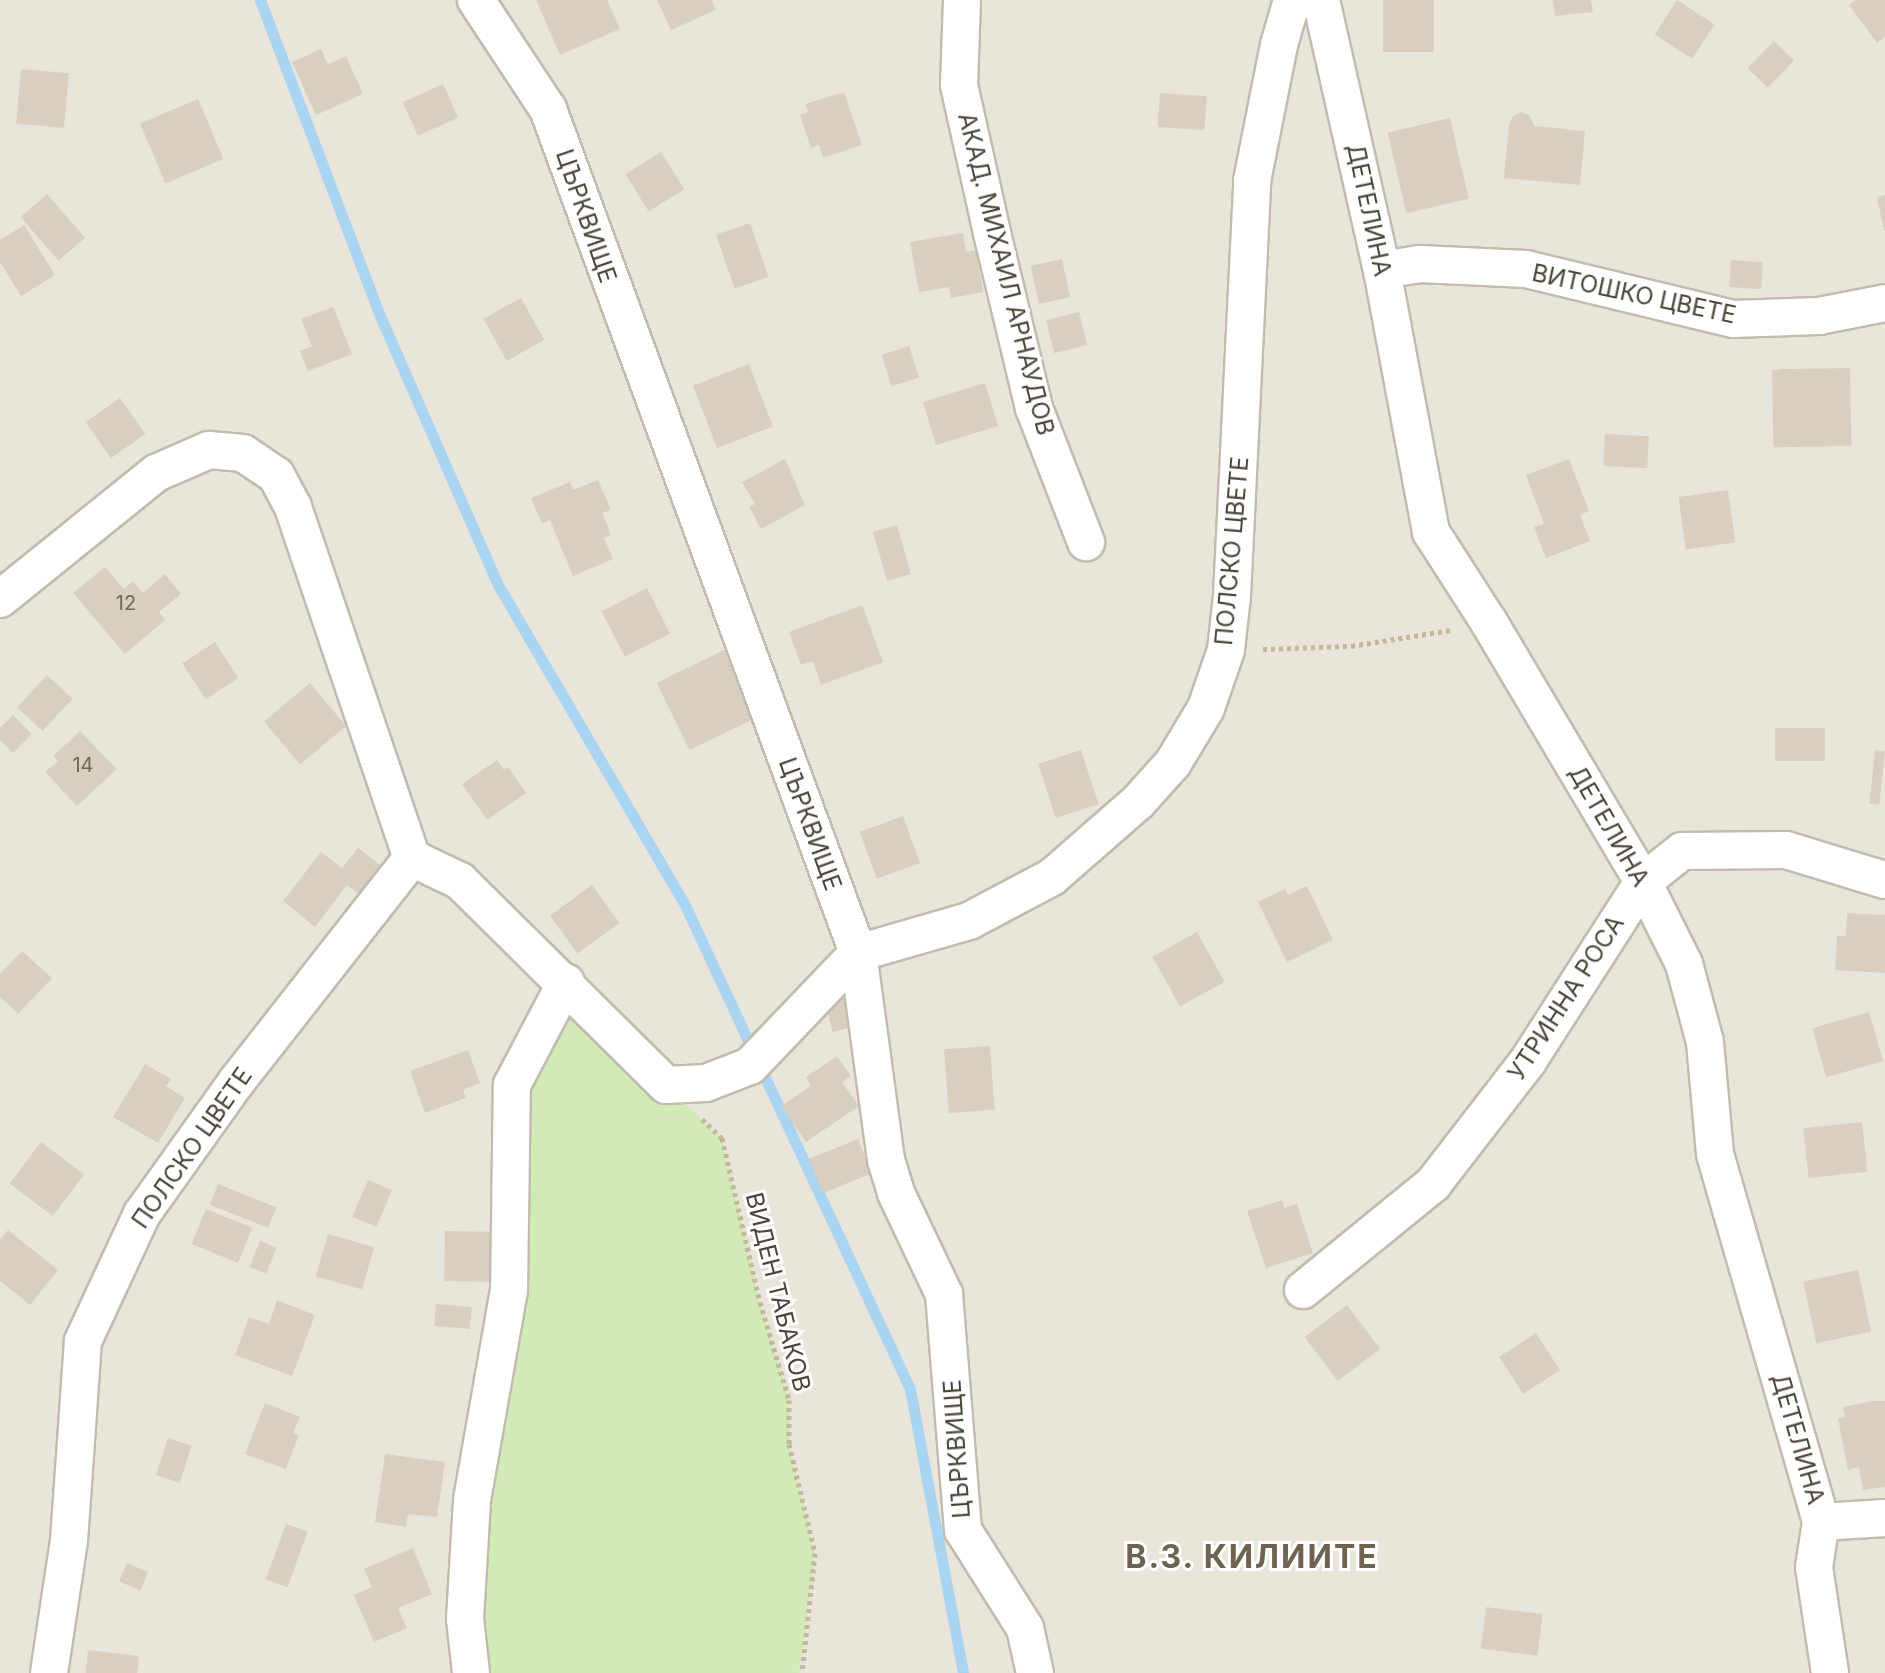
<!DOCTYPE html>
<meta charset="utf-8">
<style>
body{margin:0}
#map{position:relative;width:1885px;height:1673px;overflow:hidden;background:#f6f3ec;font-family:Inter,sans-serif}
div>[style]{position:absolute}
[style*='--x']{left:calc(var(--x)*1px);top:calc(var(--y)*1px);width:calc(var(--w)*1px);rotate:calc(var(--a)*1deg)}
.residential>*{inset:0;background:#eae5da;transform-origin:0 0}
.green>*{inset:0;background:#d2eab5}
.stream>*{height:11px;margin:-5.5px;padding:0 5.5px;transform-origin:5.5px;border-radius:5.5px;background:#a9d4f2}
.building>*{inset:0;background:#d8cfc1;transform-origin:0 0}
.path>*{height:5px;margin-top:-2.5px;transform-origin:0;background:repeating-linear-gradient(90deg,#c4b79f 0 4px,transparent 0 8px)}
.roads{filter:drop-shadow(2px 0 #c2bbae) drop-shadow(-2px 0 #c2bbae) drop-shadow(0 2px #c2bbae) drop-shadow(0 -2px #c2bbae)}
.minor>*{height:36px;margin:-18px;padding:0 18px;transform-origin:18px;border-radius:18px;background:#fff}
span{translate:-50% -50%;white-space:nowrap;text-align:center;line-height:1.15;-webkit-text-stroke:6px #fff;paint-order:stroke}
.number-label{font-size:20px;color:#6e675b}
.number-label span{-webkit-text-stroke-width:0}
.street-label{font-size:24px;color:#4b4439}
.district-label{font-size:32px;color:#6e6250;font-weight:700;letter-spacing:2px}
</style>
<div id="map">
<div class="residential">
<i style="left:0;top:0;width:1885px;height:1673px"></i>
</div>
<div class="green">
<i style="clip-path:polygon(566px 982px,627px 1049px,722px 1138px,760px 1302px,789px 1400px,789px 1444px,815px 1553px,799px 1673px,471px 1673px,512px 1085px)"></i>
</div>
<div class="stream">
<i style="--x:260;--y:0;--w:338;--a:69.2"></i>
<i style="--x:380;--y:316;--w:294;--a:66.3"></i>
<i style="--x:498;--y:585;--w:368;--a:59.7"></i>
<i style="--x:684;--y:903;--w:536;--a:65.06"></i>
<i style="--x:910;--y:1389;--w:289;--a:79.4"></i>
</div>
<div class="building">
<i style="clip-path:polygon(536px 0,607px 0,620px 29px,560px 55px)"></i>
<i style="clip-path:polygon(657px 0,712px 0,716px 10px,671px 30px)"></i>
<i style="left:1383px;top:0;width:51px;height:52px"></i>
<i style="clip-path:polygon(1553px 0,1591px 0,1593px 12px,1555px 16px)"></i>
<i style="left:1677px;top:0;width:45px;height:41px;rotate:33deg"></i>
<i style="clip-path:polygon(1856px 0,1885px 0,1885px 37px,1877px 43px,1849px 5px)"></i>
<i style="left:1774px;top:41px;width:28px;height:38px;rotate:44deg"></i>
<i style="clip-path:polygon(321px 49px,328px 64px,346px 56px,363px 94px,316px 115px,292px 62px)"></i>
<i style="left:21px;top:69px;width:48px;height:55px;rotate:5deg"></i>
<i style="left:443px;top:84px;width:37px;height:44px;rotate:66deg"></i>
<i style="clip-path:polygon(844px 92px,862px 145px,823px 158px,819px 145px,811px 148px,800px 115px,808px 112px,805px 104px)"></i>
<i style="left:1160px;top:93px;width:47px;height:34px;rotate:4deg"></i>
<i style="left:198px;top:99px;width:65px;height:63px;rotate:67deg"></i>
<i style="clip-path:polygon(1521px 112px,1529px 115px,1535px 126px,1585px 131px,1580px 185px,1504px 178px,1509px 124px,1513px 116px)"></i>
<i style="left:1450px;top:118px;width:83px;height:64px;rotate:77deg"></i>
<i style="left:661px;top:152px;width:44px;height:42px;rotate:58deg"></i>
<i style="left:47px;top:194px;width:58px;height:35px;rotate:49deg"></i>
<i style="clip-path:polygon(1885px 195px,1885px 231px,1884px 231px,1877px 197px)"></i>
<i style="left:750px;top:223px;width:57px;height:36px;rotate:71deg"></i>
<i style="clip-path:polygon(24px 225px,55px 275px,21px 296px,0 262px,0 240px)"></i>
<i style="clip-path:polygon(963px 233px,966px 252px,976px 250px,983px 292px,951px 298px,949px 287px,919px 292px,910px 242px)"></i>
<i style="left:1062px;top:259px;width:39px;height:32px;rotate:78deg"></i>
<i style="left:1731px;top:260px;width:32px;height:27px;rotate:4deg"></i>
<i style="left:521px;top:298px;width:48px;height:43px;rotate:61deg"></i>
<i style="clip-path:polygon(333px 307px,352px 354px,308px 371px,300px 351px,312px 346px,301px 319px)"></i>
<i style="left:1079px;top:312px;width:34px;height:34px;rotate:76deg"></i>
<i style="left:909px;top:346px;width:33px;height:29px;rotate:72deg"></i>
<i style="left:749px;top:364px;width:67px;height:60px;rotate:69deg"></i>
<i style="left:1850px;top:368px;width:78px;height:78px;rotate:89deg"></i>
<i style="left:985px;top:383px;width:45px;height:65px;rotate:73deg"></i>
<i style="left:120px;top:398px;width:44px;height:42px;rotate:55deg"></i>
<i style="left:1605px;top:434px;width:44px;height:32px;rotate:3deg"></i>
<i style="clip-path:polygon(785px 459px,805px 505px,761px 529px,749px 507px,755px 504px,742px 482px)"></i>
<i style="clip-path:polygon(1569px 459px,1589px 511px,1580px 515px,1590px 541px,1546px 558px,1534px 527px,1544px 524px,1526px 475px)"></i>
<i style="clip-path:polygon(598px 480px,611px 510px,602px 513px,611px 535px,604px 538px,613px 559px,573px 576px,550px 520px,542px 524px,531px 498px,570px 482px,573px 490px)"></i>
<i style="left:1728px;top:490px;width:53px;height:50px;rotate:82deg"></i>
<i style="left:897px;top:525px;width:51px;height:25px;rotate:74deg"></i>
<i style="clip-path:polygon(105px 567px,124px 589px,133px 581px,143px 593px,165px 574px,181px 594px,159px 612px,165px 620px,125px 654px,73px 593px)"></i>
<i style="left:647px;top:588px;width:51px;height:51px;rotate:63deg"></i>
<i style="clip-path:polygon(862px 605px,883px 662px,821px 685px,813px 661px,801px 665px,789px 632px)"></i>
<i style="left:215px;top:642px;width:43px;height:39px;rotate:57deg"></i>
<i style="left:724px;top:650px;width:75px;height:75px;rotate:64deg"></i>
<i style="left:47px;top:675px;width:35px;height:44px;rotate:43deg"></i>
<i style="left:310px;top:683px;width:56px;height:60px;rotate:50deg"></i>
<i style="clip-path:polygon(13px 715px,32px 734px,13px 753px,0 740px,0 728px)"></i>
<i style="left:1775px;top:728px;width:50px;height:33px"></i>
<i style="clip-path:polygon(80px 731px,117px 769px,77px 806px,45px 772px,58px 761px,53px 756px)"></i>
<i style="left:1081px;top:750px;width:57px;height:45px;rotate:72deg"></i>
<i style="left:1875px;top:750px;width:10px;height:54px;rotate:6deg"></i>
<i style="clip-path:polygon(497px 760px,504px 770px,508px 767px,526px 793px,487px 820px,462px 784px)"></i>
<i style="left:903px;top:816px;width:50px;height:46px;rotate:70deg"></i>
<i style="clip-path:polygon(358px 848px,384px 868px,362px 897px,347px 885px,315px 927px,283px 901px,321px 852px,342px 868px)"></i>
<i style="left:592px;top:885px;width:47px;height:52px;rotate:54deg"></i>
<i style="clip-path:polygon(1307px 886px,1333px 940px,1287px 962px,1258px 902px,1285px 889px,1288px 895px)"></i>
<i style="clip-path:polygon(1847px 913px,1885px 915px,1885px 973px,1835px 970px,1837px 936px,1846px 936px)"></i>
<i style="left:1197px;top:932px;width:57px;height:51px;rotate:61deg"></i>
<i style="clip-path:polygon(22px 951px,52px 978px,18px 1014px,0 997px,0 974px)"></i>
<i style="left:849px;top:994px;width:33px;height:25px;rotate:76deg"></i>
<i style="left:1869px;top:1012px;width:51px;height:59px;rotate:74deg"></i>
<i style="left:990px;top:1046px;width:64px;height:46px;rotate:86deg"></i>
<i style="clip-path:polygon(468px 1050px,480px 1083px,463px 1090px,466px 1098px,425px 1113px,410px 1071px)"></i>
<i style="clip-path:polygon(837px 1056px,851px 1076px,842px 1082px,859px 1106px,806px 1142px,781px 1106px,811px 1086px,806px 1077px)"></i>
<i style="clip-path:polygon(145px 1064px,171px 1079px,166px 1086px,185px 1098px,158px 1143px,113px 1117px)"></i>
<i style="left:1862px;top:1122px;width:50px;height:59px;rotate:84deg"></i>
<i style="left:858px;top:1139px;width:37px;height:53px;rotate:68deg"></i>
<i style="left:41px;top:1142px;width:54px;height:52px;rotate:37deg"></i>
<i style="left:368px;top:1180px;width:26px;height:40px;rotate:23deg"></i>
<i style="left:218px;top:1184px;width:63px;height:22px;rotate:22deg"></i>
<i style="clip-path:polygon(1282px 1200px,1284px 1208px,1297px 1204px,1313px 1253px,1266px 1268px,1247px 1211px)"></i>
<i style="left:206px;top:1209px;width:50px;height:38px;rotate:22deg"></i>
<i style="clip-path:polygon(8px 1230px,58px 1270px,30px 1305px,0 1281px,0 1240px)"></i>
<i style="left:445px;top:1231px;width:57px;height:50px;rotate:1deg"></i>
<i style="left:328px;top:1234px;width:48px;height:44px;rotate:16deg"></i>
<i style="left:260px;top:1241px;width:18px;height:28px;rotate:22deg"></i>
<i style="left:1858px;top:1270px;width:63px;height:56px;rotate:78deg"></i>
<i style="clip-path:polygon(277px 1300px,315px 1315px,292px 1376px,235px 1355px,249px 1317px,269px 1324px)"></i>
<i style="left:436px;top:1304px;width:36px;height:22px;rotate:5deg"></i>
<i style="left:1347px;top:1305px;width:55px;height:53px;rotate:53deg"></i>
<i style="left:1536px;top:1333px;width:44px;height:44px;rotate:57deg"></i>
<i style="clip-path:polygon(1873px 1401px,1885px 1401px,1885px 1487px,1863px 1490px,1859px 1467px,1848px 1470px,1838px 1418px,1845px 1417px,1843px 1407px)"></i>
<i style="clip-path:polygon(265px 1403px,300px 1417px,293px 1433px,299px 1435px,286px 1469px,245px 1454px)"></i>
<i style="left:168px;top:1438px;width:25px;height:39px;rotate:18deg"></i>
<i style="clip-path:polygon(385px 1454px,445px 1462px,437px 1517px,408px 1514px,406px 1527px,375px 1522px)"></i>
<i style="left:286px;top:1524px;width:23px;height:59px;rotate:20deg"></i>
<i style="clip-path:polygon(413px 1548px,432px 1594px,398px 1608px,407px 1628px,374px 1642px,354px 1595px,372px 1587px,364px 1569px)"></i>
<i style="left:127px;top:1563px;width:23px;height:20px;rotate:23deg"></i>
<i style="left:1486px;top:1607px;width:57px;height:42px;rotate:7deg"></i>
<i style="clip-path:polygon(88px 1650px,139px 1656px,137px 1673px,86px 1673px)"></i>
</div>
<div class="path">
<i style="--x:1263;--y:649;--w:88;--a:-2"></i>
<i style="--x:1351;--y:646;--w:101;--a:-9.1"></i>
<i style="--x:702;--y:1119;--w:28;--a:44"></i>
<i style="--x:722;--y:1138;--w:168;--a:77"></i>
<i style="--x:760;--y:1302;--w:102;--a:73.5"></i>
<i style="--x:789;--y:1400;--w:44;--a:90"></i>
<i style="--x:789;--y:1444;--w:112;--a:76.6"></i>
<i style="--x:815;--y:1553;--w:121;--a:96.2"></i>
</div>
<div class="roads">
<div class="minor">
<i style="--x:476;--y:0;--w:131;--a:56.6"></i>
<i style="--x:548;--y:109;--w:899;--a:69.83"></i>
<i style="--x:858;--y:953;--w:209;--a:82.3"></i>
<i style="--x:886;--y:1160;--w:34;--a:73"></i>
<i style="--x:896;--y:1193;--w:112;--a:64.6"></i>
<i style="--x:944;--y:1294;--w:237;--a:85.4"></i>
<i style="--x:963;--y:1530;--w:116;--a:57.7"></i>
<i style="--x:1025;--y:1628;--w:46;--a:77.5"></i>
<i style="--x:962;--y:0;--w:85;--a:92"></i>
<i style="--x:959;--y:85;--w:152;--a:77.4"></i>
<i style="--x:992;--y:233;--w:180;--a:76.5"></i>
<i style="--x:1034;--y:408;--w:144;--a:68.8"></i>
<i style="--x:1321;--y:0;--w:277;--a:77.3"></i>
<i style="--x:1382;--y:270;--w:267;--a:79.4"></i>
<i style="--x:1431;--y:532;--w:109;--a:57.3"></i>
<i style="--x:1490;--y:624;--w:300;--a:59.3"></i>
<i style="--x:1643;--y:882;--w:92;--a:63.4"></i>
<i style="--x:1684;--y:964;--w:81;--a:74.9"></i>
<i style="--x:1705;--y:1042;--w:112;--a:84.9"></i>
<i style="--x:1715;--y:1154;--w:383;--a:73.9"></i>
<i style="--x:1821;--y:1522;--w:46;--a:98.8"></i>
<i style="--x:1814;--y:1567;--w:107;--a:81.4"></i>
<i style="--x:1382;--y:270;--w:39;--a:-9"></i>
<i style="--x:1421;--y:264;--w:105;--a:2.7"></i>
<i style="--x:1526;--y:269;--w:213;--a:13.6"></i>
<i style="--x:1733;--y:319;--w:86;--a:-2"></i>
<i style="--x:1819;--y:316;--w:67;--a:-11.1"></i>
<i style="--x:0;--y:599;--w:201;--a:-38.9"></i>
<i style="--x:156;--y:473;--w:58;--a:-23.5"></i>
<i style="--x:209;--y:450;--w:34;--a:5"></i>
<i style="--x:243;--y:453;--w:40;--a:34"></i>
<i style="--x:276;--y:475;--w:36;--a:62"></i>
<i style="--x:293;--y:507;--w:371;--a:71.3"></i>
<i style="--x:412;--y:858;--w:53;--a:25.6"></i>
<i style="--x:460;--y:881;--w:290;--a:44.7"></i>
<i style="--x:666;--y:1085;--w:40;--a:-2.9"></i>
<i style="--x:706;--y:1083;--w:47;--a:-21.1"></i>
<i style="--x:750;--y:1066;--w:156;--a:-46.3"></i>
<i style="--x:858;--y:953;--w:116;--a:-16.1"></i>
<i style="--x:969;--y:921;--w:94;--a:-27.9"></i>
<i style="--x:1052;--y:877;--w:114;--a:-41.1"></i>
<i style="--x:1138;--y:802;--w:52;--a:-48.1"></i>
<i style="--x:1173;--y:763;--w:64;--a:-59"></i>
<i style="--x:1206;--y:708;--w:61;--a:-71"></i>
<i style="--x:1226;--y:650;--w:54;--a:-83.7"></i>
<i style="--x:1232;--y:596;--w:415;--a:-87.2"></i>
<i style="--x:1252;--y:181;--w:139;--a:-78.8"></i>
<i style="--x:1279;--y:45;--w:47;--a:-73.9"></i>
<i style="--x:1303;--y:1290;--w:168;--a:-39.2"></i>
<i style="--x:1433;--y:1184;--w:155;--a:-52.3"></i>
<i style="--x:1528;--y:1061;--w:213;--a:-57.3"></i>
<i style="--x:1643;--y:882;--w:50;--a:-38.5"></i>
<i style="--x:1682;--y:851;--w:104;--a:-0.6"></i>
<i style="--x:1786;--y:850;--w:103;--a:16.9"></i>
<i style="--x:1821;--y:1522;--w:64;--a:-3.6"></i>
<i style="--x:49;--y:1673;--w:134;--a:-81.4"></i>
<i style="--x:69;--y:1541;--w:200;--a:-86"></i>
<i style="--x:83;--y:1341;--w:140;--a:-65.1"></i>
<i style="--x:142;--y:1214;--w:163;--a:-54.5"></i>
<i style="--x:237;--y:1081;--w:283;--a:-51.9"></i>
<i style="--x:471;--y:1673;--w:54;--a:-96.3"></i>
<i style="--x:465;--y:1619;--w:119;--a:-86.6"></i>
<i style="--x:472;--y:1500;--w:212;--a:-80"></i>
<i style="--x:509;--y:1291;--w:206;--a:-89.2"></i>
<i style="--x:512;--y:1085;--w:116;--a:-62.3"></i>
</div>
</div>
<div class="number-label">
<span style="left:126px;top:603px">12</span>
<span style="left:83px;top:765px">14</span>
</div>
<div class="street-label">
<span style="left:1369px;top:210px;rotate:78deg">ДЕТЕЛИНА</span>
<span style="left:586px;top:216px;rotate:71deg">ЦЪРКВИЩЕ</span>
<span style="left:1006px;top:274px;rotate:76deg">АКАД. МИХАИЛ АРНАУДОВ</span>
<span style="left:1634px;top:294px;rotate:12deg">ВИТОШКО ЦВЕТЕ</span>
<span style="left:1232px;top:551px;rotate:-85deg">ПОЛСКО ЦВЕТЕ</span>
<span style="left:810px;top:824px;rotate:70deg">ЦЪРКВИЩЕ</span>
<span style="left:1609px;top:826px;rotate:60deg">ДЕТЕЛИНА</span>
<span style="left:1566px;top:998px;rotate:-57deg">УТРИННА РОСА</span>
<span style="left:192px;top:1148px;rotate:-55deg">ПОЛСКО ЦВЕТЕ</span>
<span style="left:778px;top:1292px;rotate:76deg">ВИДЕН ТАБАКОВ</span>
<span style="left:1798px;top:1439px;rotate:74deg">ДЕТЕЛИНА</span>
<span style="left:957px;top:1449px;rotate:-94deg">ЦЪРКВИЩЕ</span>
</div>
<div class="district-label">
<span style="left:1252px;top:1557px">В.З. КИЛИИТЕ</span>
</div>
</div>
